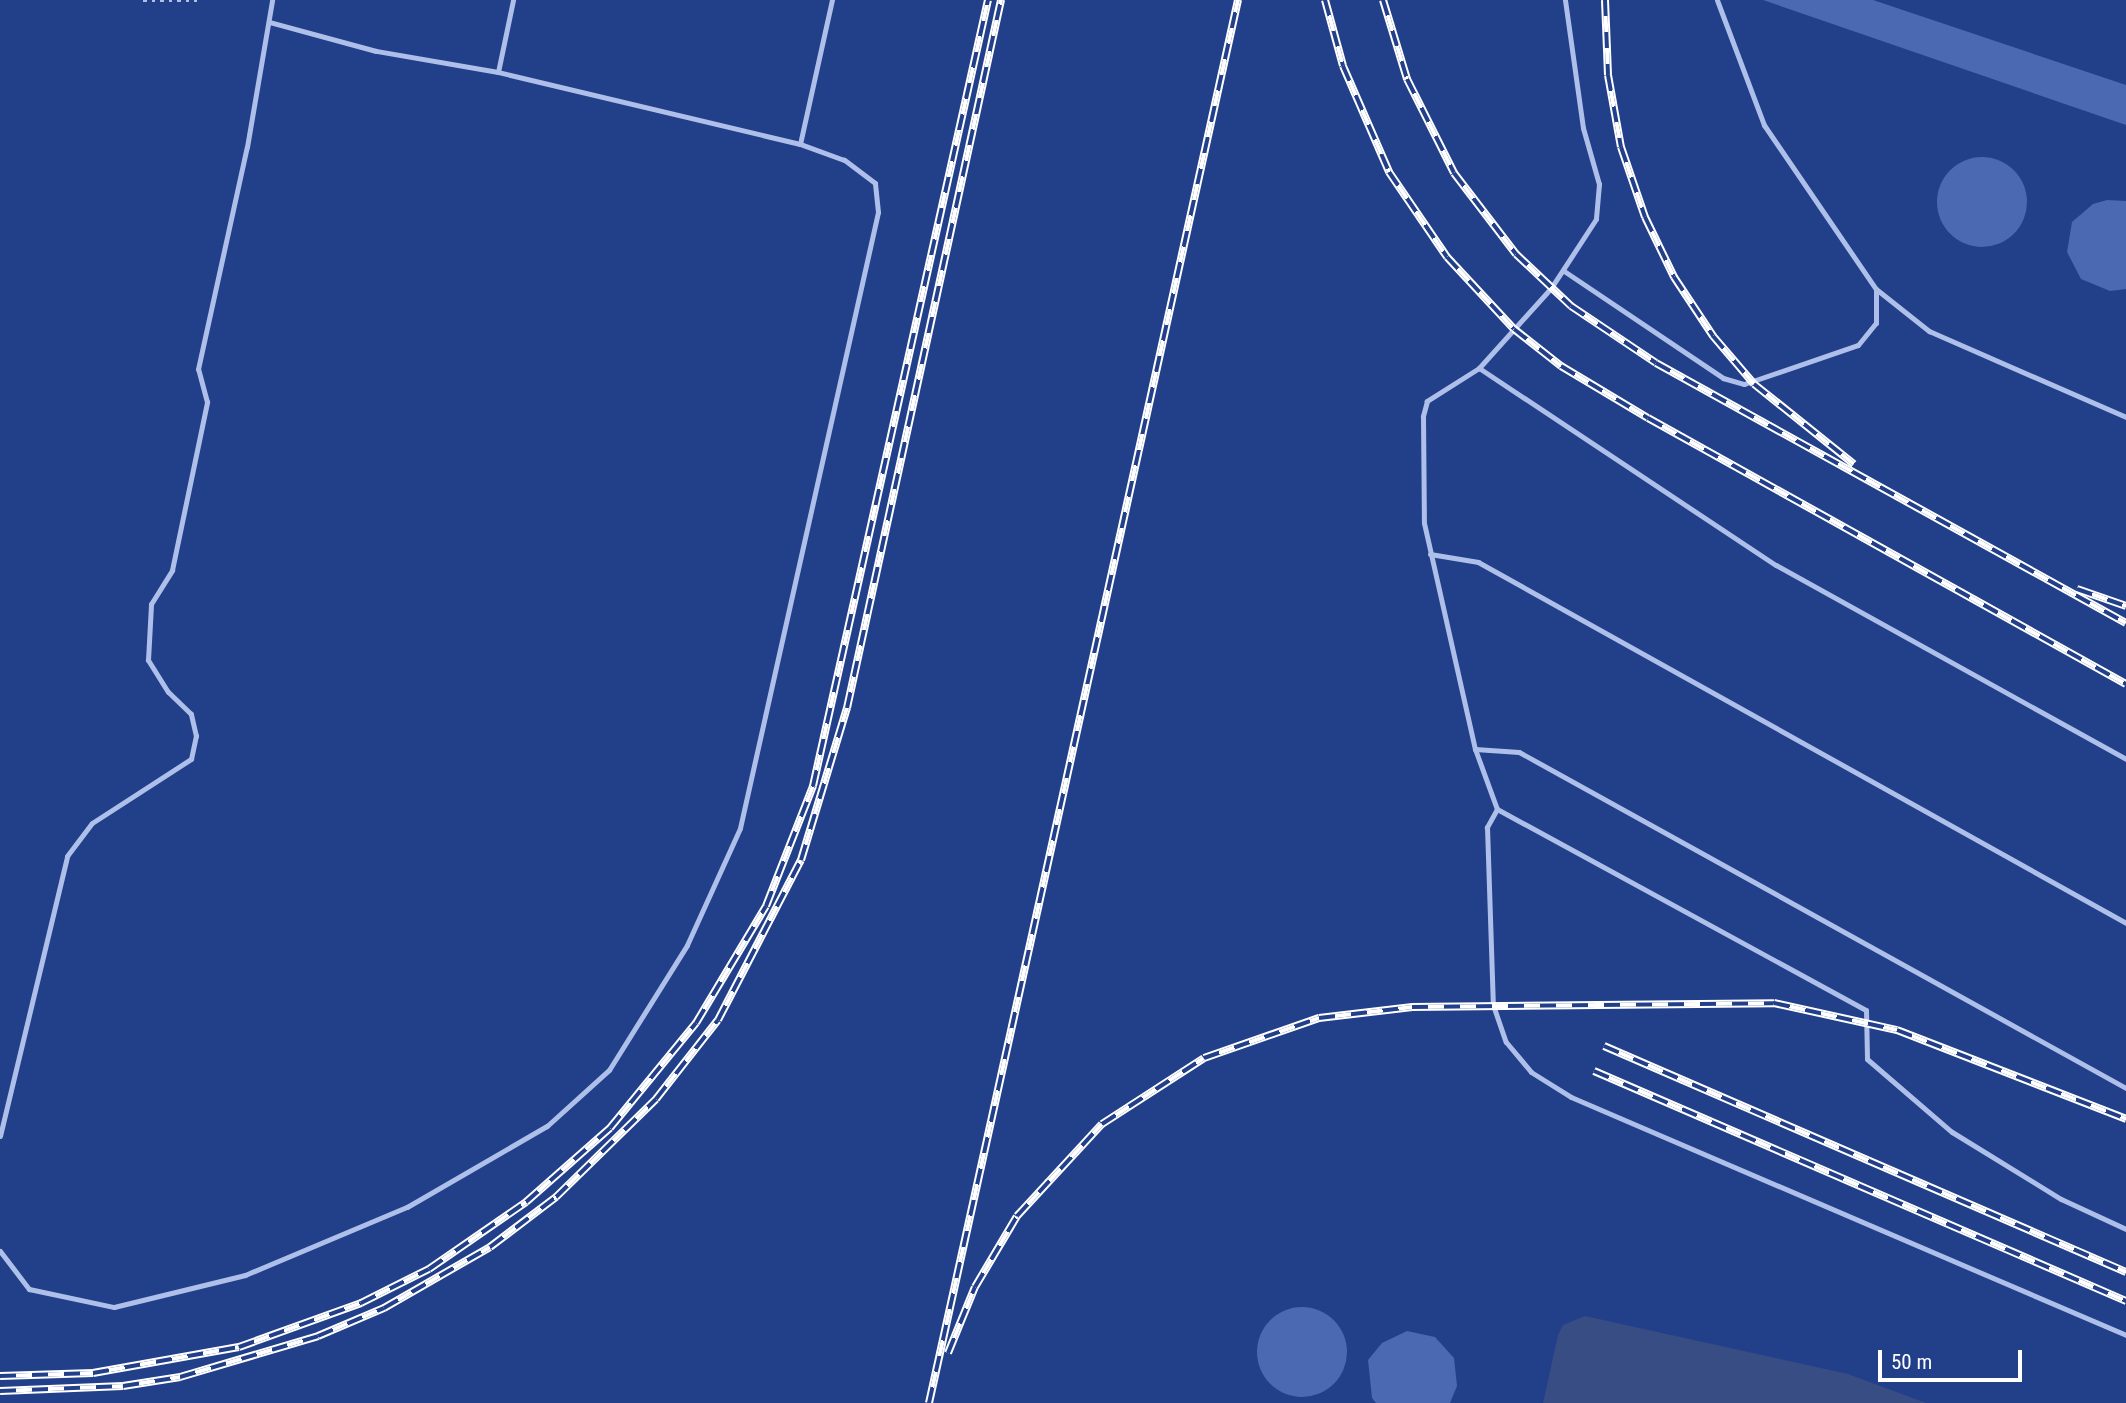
<!DOCTYPE html>
<style>
body{margin:0}
#map{position:relative;width:2126px;height:1403px;overflow:hidden;background:#223f8a;font-family:"Roboto Condensed",sans-serif}
div>[style]{position:absolute}
[style*='--x']{left:calc(var(--x)*1px);top:calc(var(--y)*1px);width:calc(var(--w)*1px);rotate:calc(var(--a)*1deg)}
.water>*{inset:0;background:#384d84}
.building>*{inset:0;background:#4b68b2}
.round{border-radius:50%}
.path>*{height:3.5px;margin-top:-1.75px;transform-origin:0;background:repeating-linear-gradient(90deg,#aec0ea 0 3.5px,transparent 0 8.5px)}
.service>*{height:5px;margin:-2.5px;padding:0 2.5px;transform-origin:2.5px;border-radius:2.5px;background:#aec0ea}
.rail>*{height:8px;margin-top:-4px;transform-origin:0;background:repeating-linear-gradient(90deg,#223f8a 0 16px,#fff 0 32px);box-sizing:border-box;border-block:2px solid #fff}
span{translate:-50% -50%;white-space:nowrap;text-align:center;line-height:1.15;-webkit-text-stroke:7px #223f8a;paint-order:stroke}
.scale{position:absolute;left:1878px;top:1350px;width:144px;height:32px;box-sizing:border-box;border:4px solid #fff;border-top:0;padding-left:9px;font-size:21px;line-height:24px;white-space:nowrap;color:#fff;-webkit-text-stroke:5px #223f8a;paint-order:stroke}
</style>
<div id="map">
<div class="water">
<i style="clip-path:polygon(1585px 1316px,1848px 1374px,1926px 1403px,1543px 1403px,1558px 1335px,1563px 1325px)"></i>
</div>
<div class="building">
<i style="clip-path:polygon(1763px 0,1873px 0,2126px 85px,2126px 125px)"></i>
<i class="round" style="left:1937px;top:157px;width:90px;height:90px"></i>
<i style="clip-path:polygon(2107px 200px,2126px 201px,2126px 289px,2110px 291px,2081px 279px,2067px 252px,2072px 222px,2093px 204px)"></i>
<i class="round" style="left:1257px;top:1307px;width:90px;height:90px"></i>
<i style="clip-path:polygon(1407px 1331px,1435px 1337px,1454px 1358px,1457px 1386px,1450px 1403px,1376px 1403px,1372px 1398px,1368px 1360px,1382px 1343px)"></i>
</div>
<div class="path">
<i style="--x:143;--y:0;--w:54;--a:0"></i>
</div>
<div class="service">
<i style="--x:1565;--y:0;--w:129;--a:82"></i>
<i style="--x:1583;--y:128;--w:58;--a:74.1"></i>
<i style="--x:1599;--y:184;--w:35;--a:95"></i>
<i style="--x:1596;--y:219;--w:82;--a:123.1"></i>
<i style="--x:1551;--y:288;--w:108;--a:132"></i>
<i style="--x:1479;--y:368;--w:62;--a:147.6"></i>
<i style="--x:1427;--y:401;--w:16;--a:105"></i>
<i style="--x:1423;--y:416;--w:107;--a:89.5"></i>
<i style="--x:1424;--y:523;--w:232;--a:77.3"></i>
<i style="--x:1475;--y:749;--w:64;--a:69.9"></i>
<i style="--x:1497;--y:809;--w:420;--a:28.6"></i>
<i style="--x:1866;--y:1010;--w:49;--a:88.8"></i>
<i style="--x:1867;--y:1059;--w:112;--a:40.7"></i>
<i style="--x:1952;--y:1132;--w:128;--a:31.6"></i>
<i style="--x:2061;--y:1199;--w:72;--a:24.8"></i>
<i style="--x:1717;--y:0;--w:134;--a:69.4"></i>
<i style="--x:1764;--y:125;--w:199;--a:55.7"></i>
<i style="--x:1876;--y:289;--w:68;--a:38.4"></i>
<i style="--x:1929;--y:331;--w:215;--a:23.6"></i>
<i style="--x:498;--y:72;--w:74;--a:-78.2"></i>
<i style="--x:800;--y:144;--w:148;--a:-77.5"></i>
<i style="--x:1564;--y:271;--w:192;--a:33.9"></i>
<i style="--x:1723;--y:378;--w:22;--a:16"></i>
<i style="--x:1744;--y:384;--w:120;--a:-18.9"></i>
<i style="--x:1858;--y:345;--w:28;--a:-51"></i>
<i style="--x:1876;--y:323;--w:34;--a:-90"></i>
<i style="--x:1479;--y:368;--w:356;--a:33.6"></i>
<i style="--x:1776;--y:565;--w:400;--a:29"></i>
<i style="--x:1430;--y:554;--w:49;--a:9.5"></i>
<i style="--x:1478;--y:562;--w:742;--a:29.12"></i>
<i style="--x:1475;--y:749;--w:44;--a:3.9"></i>
<i style="--x:1519;--y:752;--w:694;--a:28.97"></i>
<i style="--x:1497;--y:809;--w:21;--a:119"></i>
<i style="--x:1487;--y:827;--w:178;--a:88.1"></i>
<i style="--x:1493;--y:1005;--w:39;--a:71"></i>
<i style="--x:1506;--y:1042;--w:39;--a:50"></i>
<i style="--x:1531;--y:1072;--w:47;--a:32"></i>
<i style="--x:1571;--y:1097;--w:604;--a:23.21"></i>
<i style="--x:0;--y:1136;--w:288;--a:-76.5"></i>
<i style="--x:67;--y:856;--w:41;--a:-52.9"></i>
<i style="--x:92;--y:823;--w:118;--a:-32.9"></i>
<i style="--x:191;--y:759;--w:24;--a:-78"></i>
<i style="--x:196;--y:736;--w:23;--a:-103"></i>
<i style="--x:191;--y:714;--w:32;--a:-136"></i>
<i style="--x:168;--y:692;--w:38;--a:-122"></i>
<i style="--x:148;--y:660;--w:56;--a:-86.9"></i>
<i style="--x:151;--y:604;--w:40;--a:-58"></i>
<i style="--x:172;--y:570;--w:172;--a:-78.2"></i>
<i style="--x:207;--y:402;--w:34;--a:-105"></i>
<i style="--x:198;--y:369;--w:227;--a:-77.6"></i>
<i style="--x:247;--y:147;--w:149;--a:-80.3"></i>
<i style="--x:0;--y:1251;--w:48;--a:52.7"></i>
<i style="--x:29;--y:1289;--w:87;--a:12"></i>
<i style="--x:114;--y:1307;--w:135;--a:-13.7"></i>
<i style="--x:245;--y:1275;--w:176;--a:-22.8"></i>
<i style="--x:407;--y:1207;--w:162;--a:-30.1"></i>
<i style="--x:547;--y:1126;--w:84;--a:-42.1"></i>
<i style="--x:609;--y:1070;--w:147;--a:-58"></i>
<i style="--x:687;--y:945;--w:128;--a:-65.6"></i>
<i style="--x:740;--y:828;--w:631;--a:-77.37"></i>
<i style="--x:878;--y:212;--w:29;--a:-96"></i>
<i style="--x:875;--y:183;--w:39;--a:-143"></i>
<i style="--x:844;--y:160;--w:47;--a:-160"></i>
<i style="--x:800;--y:144;--w:310;--a:-166.6"></i>
<i style="--x:498;--y:72;--w:124;--a:-170.2"></i>
<i style="--x:376;--y:51;--w:111;--a:-164.8"></i>
</div>
<div class="rail">
<i style="--x:1325;--y:0;--w:68;--a:74.7"></i>
<i style="--x:1343;--y:66;--w:116;--a:66.5"></i>
<i style="--x:1389;--y:172;--w:103;--a:55.7"></i>
<i style="--x:1447;--y:257;--w:98;--a:47.1"></i>
<i style="--x:1514;--y:329;--w:60;--a:38.2"></i>
<i style="--x:1561;--y:366;--w:101;--a:30.9"></i>
<i style="--x:1648;--y:418;--w:547;--a:29.1"></i>
<i style="--x:1383;--y:0;--w:83;--a:73.1"></i>
<i style="--x:1407;--y:79;--w:105;--a:63.4"></i>
<i style="--x:1454;--y:173;--w:102;--a:52.6"></i>
<i style="--x:1516;--y:254;--w:76;--a:43.4"></i>
<i style="--x:1571;--y:306;--w:102;--a:33.8"></i>
<i style="--x:1656;--y:363;--w:537;--a:28.95"></i>
<i style="--x:1605;--y:0;--w:75;--a:87.7"></i>
<i style="--x:1608;--y:75;--w:73;--a:79.8"></i>
<i style="--x:1621;--y:147;--w:74;--a:71.1"></i>
<i style="--x:1645;--y:217;--w:67;--a:64.2"></i>
<i style="--x:1674;--y:277;--w:71;--a:56.5"></i>
<i style="--x:1713;--y:336;--w:63;--a:49.5"></i>
<i style="--x:1754;--y:384;--w:128;--a:38.7"></i>
<i style="--x:2077;--y:589;--w:52;--a:19.1"></i>
<i style="--x:1604;--y:1046;--w:569;--a:23.41"></i>
<i style="--x:1594;--y:1071;--w:580;--a:23.38"></i>
<i style="--x:948;--y:1353;--w:71;--a:-67.8"></i>
<i style="--x:975;--y:1287;--w:82;--a:-59.4"></i>
<i style="--x:1017;--y:1216;--w:125;--a:-47.3"></i>
<i style="--x:1102;--y:1124;--w:121;--a:-32.9"></i>
<i style="--x:1204;--y:1058;--w:122;--a:-19.2"></i>
<i style="--x:1319;--y:1018;--w:94;--a:-6.7"></i>
<i style="--x:1412;--y:1007;--w:362;--a:-0.6"></i>
<i style="--x:1774;--y:1003;--w:126;--a:12.4"></i>
<i style="--x:1897;--y:1030;--w:246;--a:21.2"></i>
<i style="--x:0;--y:1376;--w:93;--a:-1.8"></i>
<i style="--x:93;--y:1373;--w:148;--a:-10.1"></i>
<i style="--x:239;--y:1347;--w:130;--a:-19.8"></i>
<i style="--x:361;--y:1303;--w:76;--a:-26.6"></i>
<i style="--x:429;--y:1269;--w:118;--a:-34.6"></i>
<i style="--x:526;--y:1202;--w:112;--a:-41.4"></i>
<i style="--x:610;--y:1128;--w:136;--a:-50.7"></i>
<i style="--x:696;--y:1023;--w:136;--a:-59.1"></i>
<i style="--x:766;--y:906;--w:129;--a:-68.6"></i>
<i style="--x:813;--y:786;--w:805;--a:-77.45"></i>
<i style="--x:0;--y:1391;--w:123;--a:-2.3"></i>
<i style="--x:123;--y:1386;--w:58;--a:-9"></i>
<i style="--x:180;--y:1377;--w:144;--a:-16.5"></i>
<i style="--x:318;--y:1336;--w:72;--a:-23"></i>
<i style="--x:384;--y:1308;--w:122;--a:-29.9"></i>
<i style="--x:490;--y:1247;--w:83;--a:-37.1"></i>
<i style="--x:556;--y:1197;--w:140;--a:-44.4"></i>
<i style="--x:656;--y:1099;--w:100;--a:-51.9"></i>
<i style="--x:718;--y:1020;--w:180;--a:-62.6"></i>
<i style="--x:801;--y:860;--w:159;--a:-73.2"></i>
<i style="--x:847;--y:708;--w:725;--a:-77.73"></i>
<i style="--x:929;--y:1403;--w:1437;--a:-77.58"></i>
</div>
<div class="scale">50 m</div>
</div>
